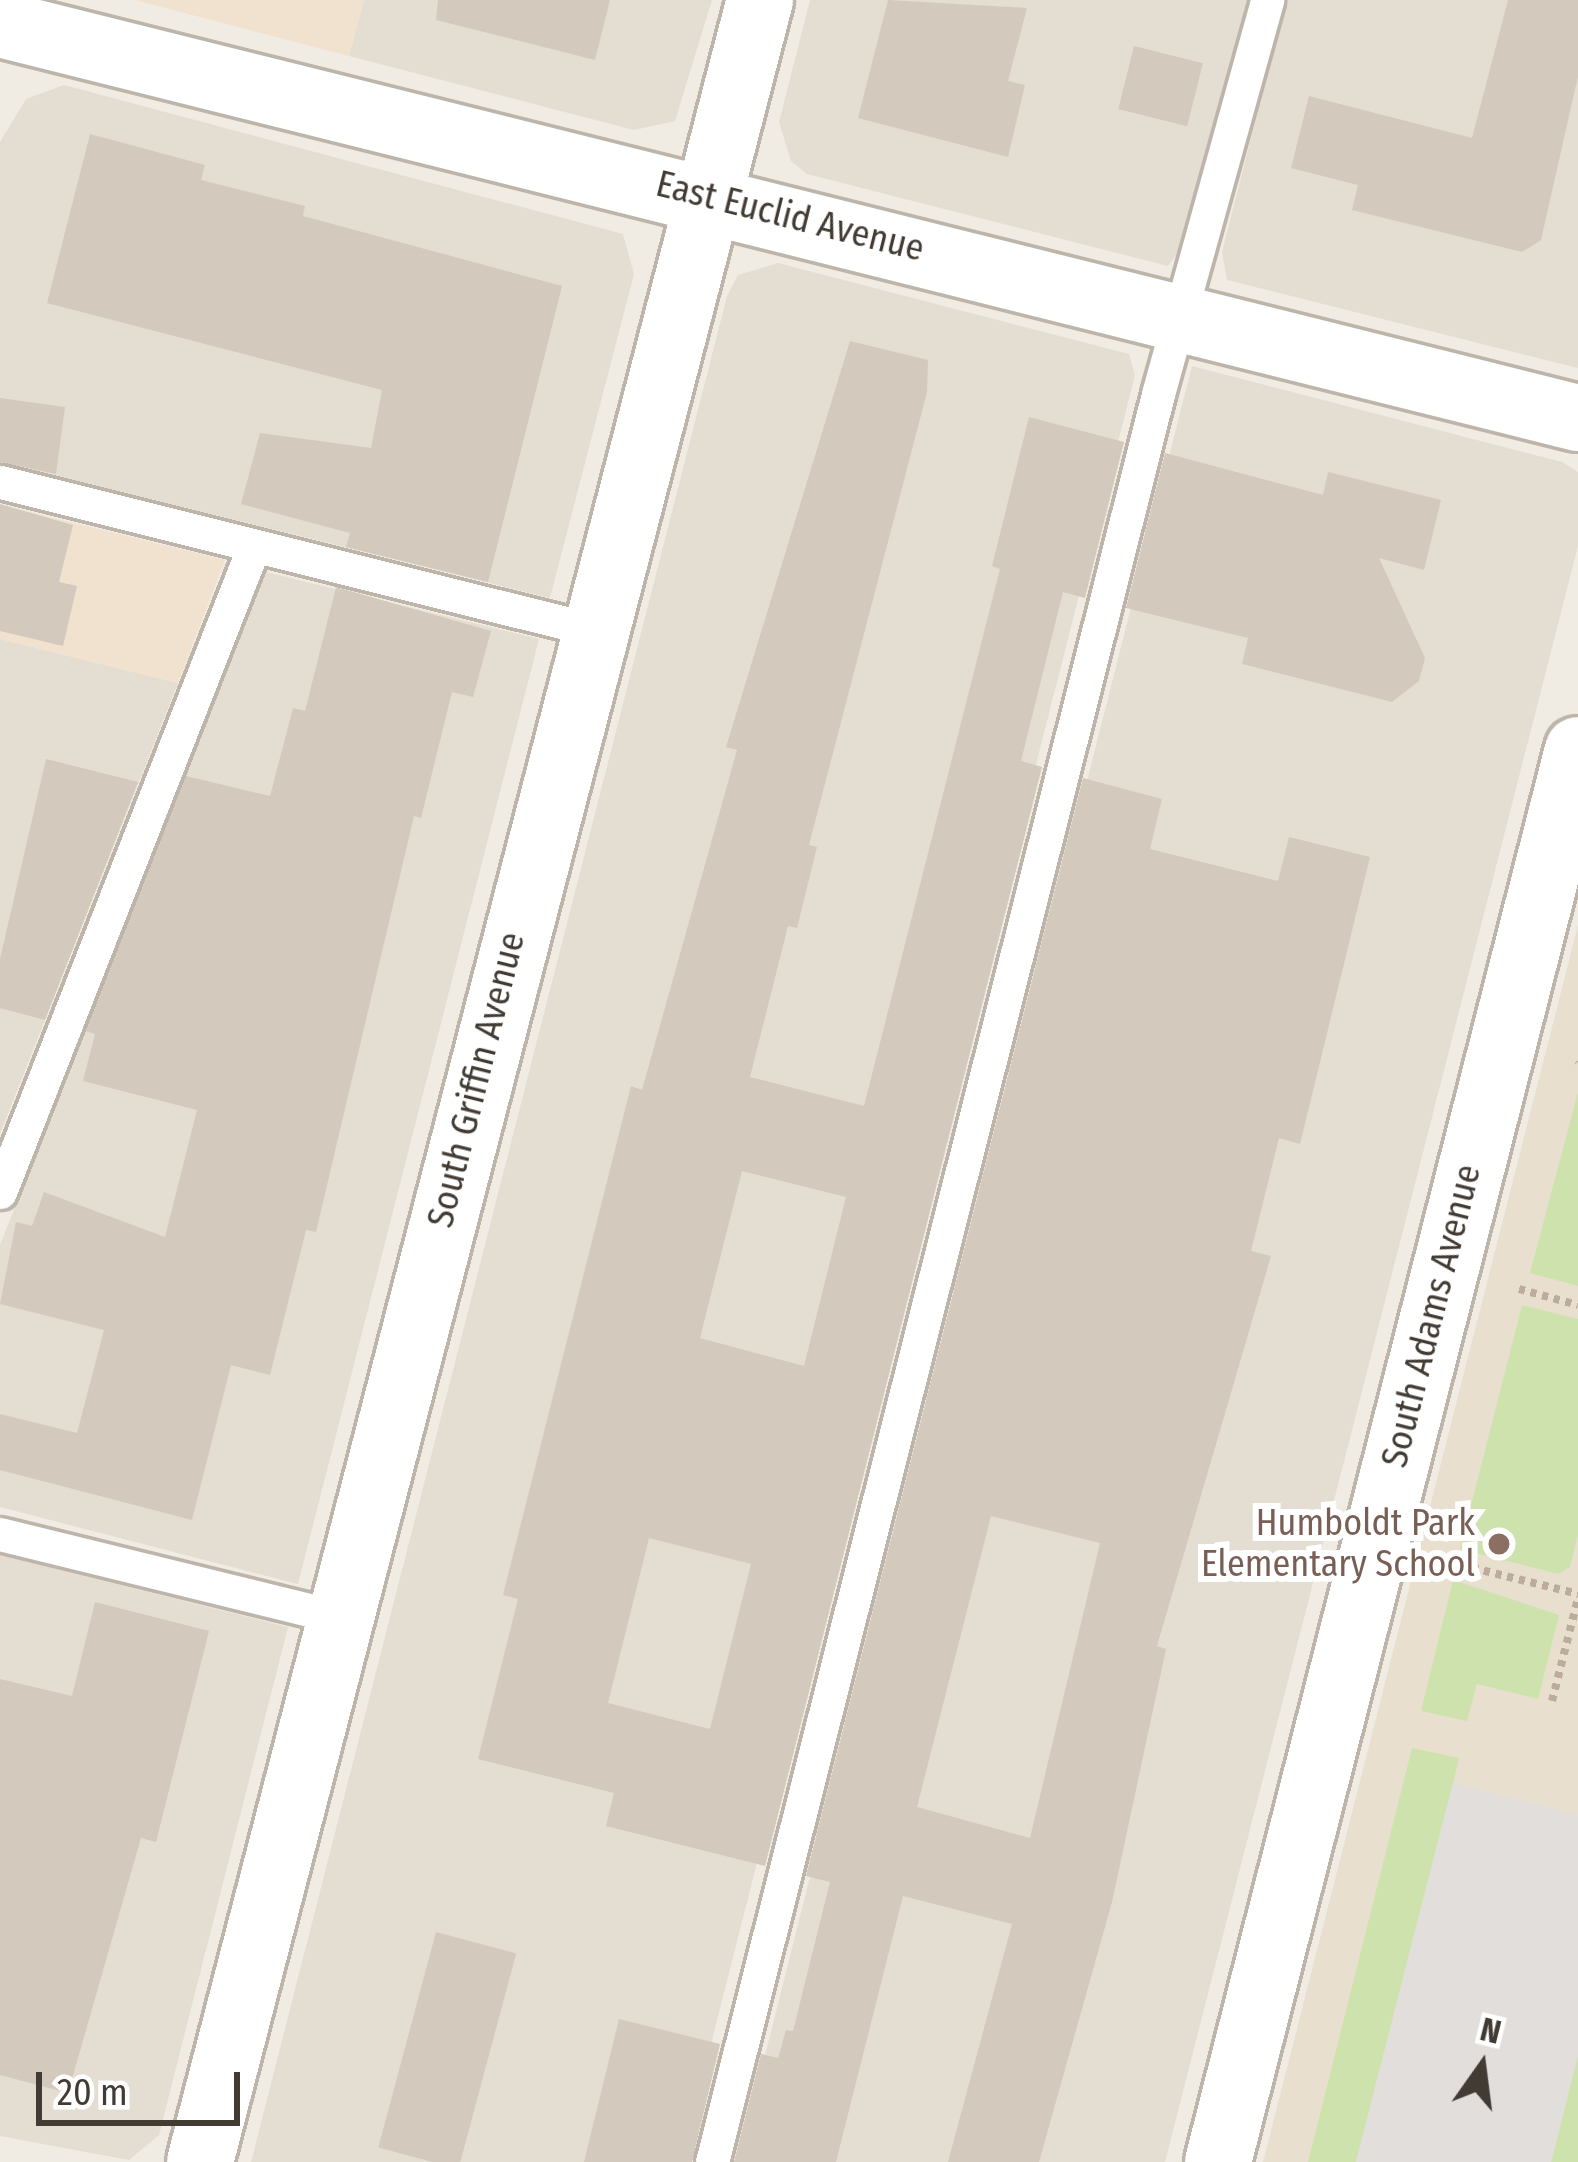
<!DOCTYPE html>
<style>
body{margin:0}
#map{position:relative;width:1578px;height:2162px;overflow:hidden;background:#f0ece3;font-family:"Fira Sans Condensed",sans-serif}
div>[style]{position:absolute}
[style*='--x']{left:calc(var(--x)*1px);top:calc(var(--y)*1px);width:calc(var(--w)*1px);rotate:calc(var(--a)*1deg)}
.residential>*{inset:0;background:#e4ddd2}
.commercial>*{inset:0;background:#f1e1cf}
.education>*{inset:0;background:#e9dfce}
.green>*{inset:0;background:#cee2ae}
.parking>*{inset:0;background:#e1dedc}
.building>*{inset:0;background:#d4c9bd;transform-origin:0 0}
.path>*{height:8px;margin-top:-4px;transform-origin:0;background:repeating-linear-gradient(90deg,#bbad99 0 6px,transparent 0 12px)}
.roads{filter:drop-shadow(3px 0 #beb5aa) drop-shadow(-3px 0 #beb5aa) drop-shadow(0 3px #beb5aa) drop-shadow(0 -3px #beb5aa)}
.service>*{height:33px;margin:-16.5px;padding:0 16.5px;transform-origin:16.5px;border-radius:16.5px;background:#fff}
.minor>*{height:66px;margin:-33px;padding:0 33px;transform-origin:33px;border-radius:33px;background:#fff}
.dots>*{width:33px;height:33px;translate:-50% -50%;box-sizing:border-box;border:6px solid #fff;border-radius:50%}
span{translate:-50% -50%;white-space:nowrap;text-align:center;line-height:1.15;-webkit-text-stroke:12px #fff;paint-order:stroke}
.street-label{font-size:36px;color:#423b34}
.education-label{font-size:36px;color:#785e54}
.right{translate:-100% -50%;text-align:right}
.north{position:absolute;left:1422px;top:2006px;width:120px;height:120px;-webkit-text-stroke:9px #fff;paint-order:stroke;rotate:14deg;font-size:33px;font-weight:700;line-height:48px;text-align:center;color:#423b34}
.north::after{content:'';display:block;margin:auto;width:42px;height:54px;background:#423b34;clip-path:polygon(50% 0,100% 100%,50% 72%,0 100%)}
.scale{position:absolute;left:36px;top:2072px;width:204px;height:54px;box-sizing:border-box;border:6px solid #423b34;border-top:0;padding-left:15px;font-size:36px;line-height:42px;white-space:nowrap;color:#423b34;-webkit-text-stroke:9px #fff;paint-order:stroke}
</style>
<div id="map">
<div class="residential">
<i style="clip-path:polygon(364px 0,712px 0,675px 121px,634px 130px,349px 56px)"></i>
<i style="clip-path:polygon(810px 0,1248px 0,1185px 243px,1168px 266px,807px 174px,791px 161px,779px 122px)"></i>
<i style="clip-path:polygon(1286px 0,1578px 0,1578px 368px,1227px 280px,1222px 252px)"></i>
<i style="clip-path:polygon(64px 85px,623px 234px,634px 274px,550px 598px,0 462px,0 142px,26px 99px)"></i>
<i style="clip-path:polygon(778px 263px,1129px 354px,1135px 375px,681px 2162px,251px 2162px,727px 296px,738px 275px)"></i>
<i style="clip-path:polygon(1192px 366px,1562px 462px,1578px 472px,1578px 546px,1165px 2162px,738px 2162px)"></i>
<i style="clip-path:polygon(266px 572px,539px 639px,298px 1584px,0 1507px,0 1245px)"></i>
<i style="clip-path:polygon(0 639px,178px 683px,0 1134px)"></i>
<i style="clip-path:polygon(0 1555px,288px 1627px,159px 2135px,129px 2160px,0 2136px)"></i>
</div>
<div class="commercial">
<i style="clip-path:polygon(135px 0,364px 0,349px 56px)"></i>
<i style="clip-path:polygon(0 505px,225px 560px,178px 683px,0 639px)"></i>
</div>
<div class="education">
<i style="clip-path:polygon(1578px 925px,1578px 2162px,1263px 2162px)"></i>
</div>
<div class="green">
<i style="clip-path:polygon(1578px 1092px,1578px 1286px,1530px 1273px)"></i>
<i style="clip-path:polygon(1522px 1305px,1578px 1319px,1578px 1535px,1570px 1567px,1558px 1574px,1460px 1549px)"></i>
<i style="clip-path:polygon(1453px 1580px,1559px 1615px,1538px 1699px,1477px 1684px,1467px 1721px,1421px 1711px)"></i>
<i style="clip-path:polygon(1412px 1748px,1459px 1758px,1453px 1783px,1356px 2162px,1308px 2162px)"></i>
<i style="clip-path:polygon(1578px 2055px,1578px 2162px,1551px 2162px)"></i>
</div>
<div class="parking">
<i style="clip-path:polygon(1453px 1783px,1578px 1815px,1578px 2055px,1551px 2162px,1356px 2162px)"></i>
</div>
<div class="building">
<i style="clip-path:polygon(438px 0,610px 0,595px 60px,436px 20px)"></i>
<i style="clip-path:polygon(888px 0,1027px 8px,1008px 81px,1025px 85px,1008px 157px,858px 118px)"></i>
<i style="clip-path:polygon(1508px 0,1578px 0,1578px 76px,1541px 240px,1522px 252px,1352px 210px,1358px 185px,1291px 168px,1309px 96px,1472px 138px)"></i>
<i style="left:1134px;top:46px;width:71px;height:65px;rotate:14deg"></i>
<i style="clip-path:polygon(90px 134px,205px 165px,201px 180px,305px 206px,303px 216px,562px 286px,488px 582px,346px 547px,350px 533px,241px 504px,260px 433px,371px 448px,382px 390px,47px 303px)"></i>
<i style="clip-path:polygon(evenodd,850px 341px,928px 360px,927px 392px,809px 845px,817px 847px,797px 928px,788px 926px,750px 1077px,864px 1106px,1000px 569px,992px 566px,1029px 417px,1124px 442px,1085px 598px,1063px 592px,1021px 761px,1042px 767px,765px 1866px,606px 1826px,614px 1793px,478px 1759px,518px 1599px,503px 1595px,631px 1086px,642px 1090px,737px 750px,726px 747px,850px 341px,742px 1171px,846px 1197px,804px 1366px,700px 1338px,742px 1171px,850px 341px,649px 1538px,751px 1564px,710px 1729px,608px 1703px,649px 1538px)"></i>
<i style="clip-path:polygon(0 398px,65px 407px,56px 474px,0 462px)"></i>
<i style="clip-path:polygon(1165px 453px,1323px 495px,1328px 472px,1441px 500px,1424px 570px,1379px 558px,1425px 658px,1419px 681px,1392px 702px,1242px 664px,1248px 638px,1126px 608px)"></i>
<i style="clip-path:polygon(0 504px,73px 525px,59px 582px,77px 586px,63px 646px,0 631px)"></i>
<i style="clip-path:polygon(336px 587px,491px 631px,473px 697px,452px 692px,421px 818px,414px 816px,316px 1232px,306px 1230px,270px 1375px,231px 1365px,192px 1520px,0 1470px,0 1414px,77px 1433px,104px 1330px,0 1304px,16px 1222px,32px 1226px,44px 1192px,165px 1237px,197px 1110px,83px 1081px,95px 1034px,86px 1031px,186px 776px,270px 796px,293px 708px,305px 711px)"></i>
<i style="clip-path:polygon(46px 759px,138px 782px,45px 1020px,0 1008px,0 959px)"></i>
<i style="clip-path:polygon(evenodd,1083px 778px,1162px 799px,1150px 849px,1278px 881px,1289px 837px,1370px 857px,1300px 1144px,1279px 1138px,1251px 1251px,1271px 1256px,1157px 1646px,1166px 1649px,1112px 1902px,1039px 2162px,948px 2162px,1012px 1924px,903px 1896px,836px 2162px,734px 2162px,761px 2054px,778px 2058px,786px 2030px,793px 2031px,830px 1882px,806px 1876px,1083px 778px,991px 1516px,1100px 1543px,1030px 1838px,917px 1807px,991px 1516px)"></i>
<i style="clip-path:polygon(95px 1602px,209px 1631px,156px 1842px,141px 1838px,68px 2093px,0 2075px,0 1679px,72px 1696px)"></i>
<i style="left:436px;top:1932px;width:83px;height:223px;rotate:15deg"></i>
<i style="clip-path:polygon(619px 2019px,720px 2044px,692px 2162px,584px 2162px)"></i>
</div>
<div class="path">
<i style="--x:1577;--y:1061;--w:1;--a:45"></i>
<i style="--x:1519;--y:1289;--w:61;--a:15.2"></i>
<i style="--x:1449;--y:1562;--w:133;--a:13.9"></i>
<i style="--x:1552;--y:1701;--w:106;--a:-75.8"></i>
</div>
<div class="roads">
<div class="service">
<i style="--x:0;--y:482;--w:611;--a:14.01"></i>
<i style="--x:0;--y:1192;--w:694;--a:-68.54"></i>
<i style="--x:0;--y:1534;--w:349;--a:13.8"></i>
<i style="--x:712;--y:2162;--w:1823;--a:-75.84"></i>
<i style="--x:1158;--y:394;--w:409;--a:-74.5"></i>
</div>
<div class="minor">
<i style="--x:0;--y:24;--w:1626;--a:14.02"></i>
<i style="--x:200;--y:2162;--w:2233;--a:-75.48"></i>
<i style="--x:1218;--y:2162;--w:1457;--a:-75.7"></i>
</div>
</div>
<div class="dots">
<i style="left:1499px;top:1544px;background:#8d6e63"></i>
</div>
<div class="street-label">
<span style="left:790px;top:217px;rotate:14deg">East Euclid Avenue</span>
<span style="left:477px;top:1080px;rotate:-76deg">South Griffin Avenue</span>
<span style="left:1432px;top:1316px;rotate:-76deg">South Adams Avenue</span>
</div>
<div class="education-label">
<span class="right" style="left:1475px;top:1544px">Humboldt Park<br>Elementary School</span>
</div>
<div class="north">N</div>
<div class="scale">20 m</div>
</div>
